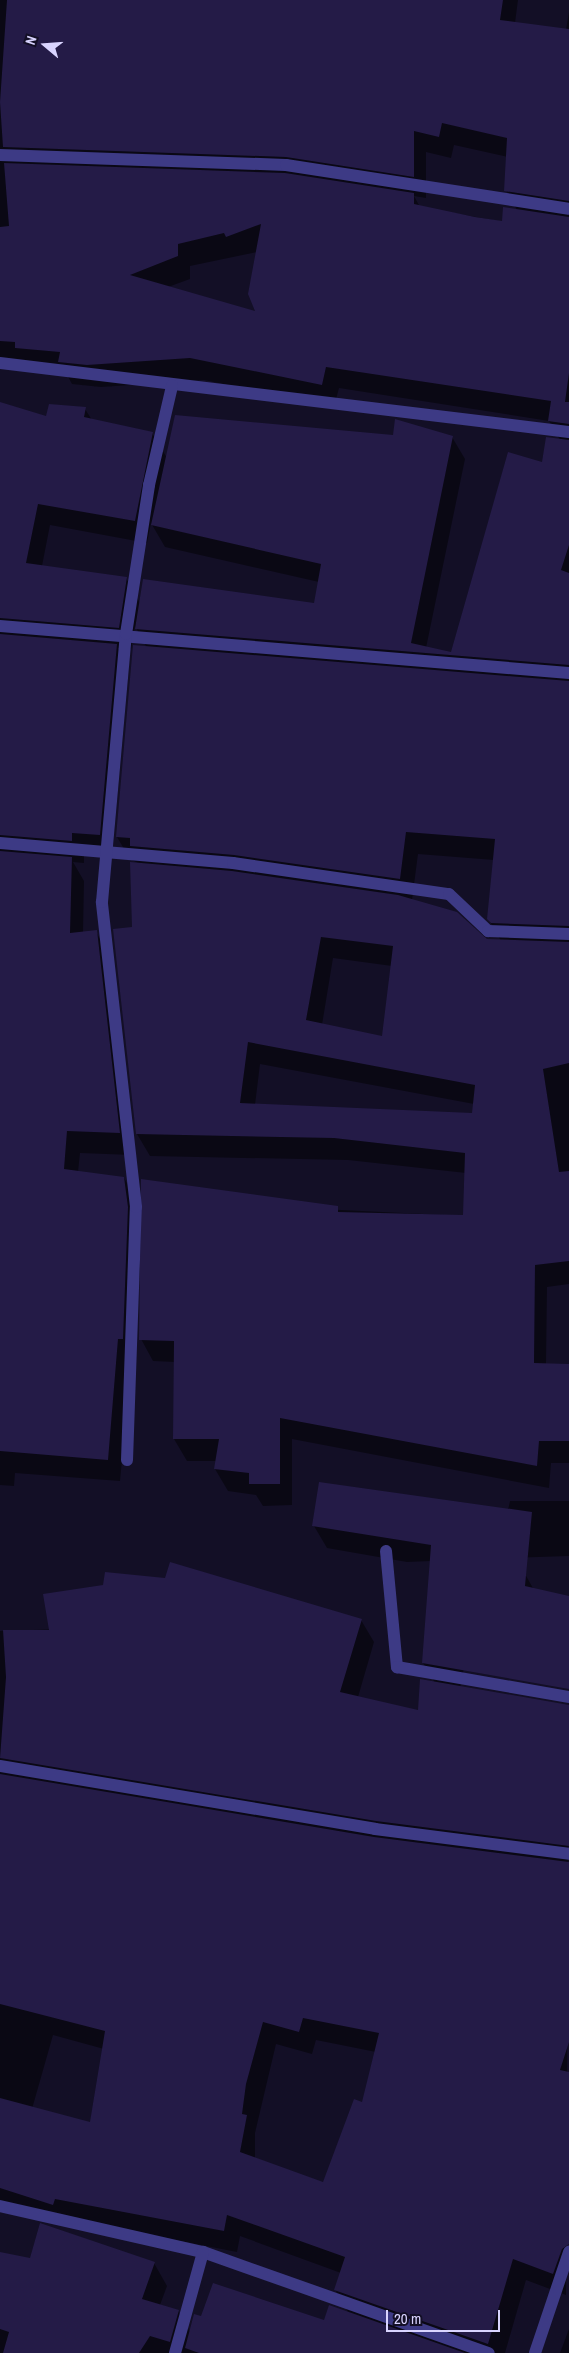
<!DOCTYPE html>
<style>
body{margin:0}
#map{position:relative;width:569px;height:2353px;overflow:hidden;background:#130f26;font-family:"Archivo Narrow",sans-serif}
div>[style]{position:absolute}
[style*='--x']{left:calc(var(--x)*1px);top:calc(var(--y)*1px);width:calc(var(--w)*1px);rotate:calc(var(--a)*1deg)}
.shadow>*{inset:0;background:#0007}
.building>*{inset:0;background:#241b47}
.minor>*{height:12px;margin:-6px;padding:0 6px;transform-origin:6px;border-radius:6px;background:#3d3a85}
span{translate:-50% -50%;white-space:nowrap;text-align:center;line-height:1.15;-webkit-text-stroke:5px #130f26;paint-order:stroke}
.north{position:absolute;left:20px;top:20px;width:50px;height:50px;-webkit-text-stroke:4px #130f26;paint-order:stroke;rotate:288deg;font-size:14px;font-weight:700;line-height:20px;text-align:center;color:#d9d4ff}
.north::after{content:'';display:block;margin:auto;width:18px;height:22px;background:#d9d4ff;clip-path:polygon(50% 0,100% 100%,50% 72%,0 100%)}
.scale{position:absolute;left:386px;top:2310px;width:114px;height:22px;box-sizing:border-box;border:2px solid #d9d4ff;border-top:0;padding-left:6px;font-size:15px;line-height:18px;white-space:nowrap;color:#d9d4ff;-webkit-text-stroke:4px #130f26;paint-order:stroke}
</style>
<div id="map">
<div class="shadow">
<i style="clip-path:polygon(evenodd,0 0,518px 0,515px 23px,566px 30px,569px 12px,569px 1284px,547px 1287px,546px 1364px,569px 1365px,569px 1463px,551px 1463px,549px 1488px,292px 1439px,292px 1505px,263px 1506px,256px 1495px,228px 1491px,215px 1469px,217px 1461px,187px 1461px,174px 1439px,175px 1362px,153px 1361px,141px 1339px,142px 1249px,120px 1481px,15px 1473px,14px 1486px,0 1485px,0 404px,47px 418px,85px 409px,92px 420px,152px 433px,167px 458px,394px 436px,452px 437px,465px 459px,426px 648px,452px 654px,543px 463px,560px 440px,549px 421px,339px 388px,334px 407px,204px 380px,101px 387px,72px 384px,66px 373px,0 365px,0 0,454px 145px,508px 157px,506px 190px,517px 210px,504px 222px,420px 207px,414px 196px,426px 198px,426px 152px,451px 158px,454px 145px,0 0,257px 252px,257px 313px,168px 287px,190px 279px,190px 266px,257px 252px,0 0,151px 523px,165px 547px,319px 582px,315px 604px,140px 603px,126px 578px,42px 566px,50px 525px,147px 543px,151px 523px,0 0,135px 626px,147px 648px,117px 837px,130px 859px,142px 865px,133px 929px,137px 1134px,150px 1156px,348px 1160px,466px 1173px,465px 1216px,137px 1200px,124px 1178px,78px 1172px,80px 1153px,132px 1155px,109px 954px,96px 932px,83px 933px,84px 881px,73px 862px,84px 863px,84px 855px,112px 857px,129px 667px,118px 648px,131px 649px,135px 626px,0 0,418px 854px,494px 860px,488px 918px,501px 941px,487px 940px,412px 900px,418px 854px,0 0,333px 958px,392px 966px,383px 1037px,322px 1025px,333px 958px,0 0,260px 1064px,474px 1104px,473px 1114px,255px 1105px,260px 1064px)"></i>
<i style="clip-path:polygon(evenodd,510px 1501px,569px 1501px,569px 1556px,474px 1559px,525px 1574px,534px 1590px,569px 1598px,569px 1684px,464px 1668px,460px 1688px,569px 1716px,566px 2295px,526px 2280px,505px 2353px,0 2353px,0 2253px,31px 2260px,41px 2225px,154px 2263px,167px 2286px,160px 2305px,178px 2311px,190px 2332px,324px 2321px,349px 2314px,335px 2289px,341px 2273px,240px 2236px,237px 2252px,0 2206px,0 1631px,361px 1620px,374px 1642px,358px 1697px,419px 1711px,435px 1683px,423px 1663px,431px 1561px,407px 1562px,327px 1548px,314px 1526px,508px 1510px,510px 1501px,53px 2035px,104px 2049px,91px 2123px,32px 2109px,53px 2035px,510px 1501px,316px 2040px,376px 2052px,363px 2104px,323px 2183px,255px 2158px,255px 2133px,276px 2044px,312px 2054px,316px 2040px)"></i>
<i style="clip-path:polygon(569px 2329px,569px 2353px,560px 2353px)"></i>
</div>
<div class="building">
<i style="clip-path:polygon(7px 0,503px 0,500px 20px,569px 29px,569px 201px,504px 191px,507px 138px,442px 123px,439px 137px,414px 131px,414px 177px,286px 157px,3px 147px,0 102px)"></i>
<i style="clip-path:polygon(evenodd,4px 163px,285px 173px,414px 193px,414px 204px,475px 217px,502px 221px,503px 207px,569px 217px,569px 373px,565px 402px,569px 402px,569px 424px,548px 421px,551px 401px,326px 367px,322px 385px,190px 358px,87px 365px,58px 362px,60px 352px,15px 348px,15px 342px,0 341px,0 227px,9px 226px,4px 163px,261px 224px,248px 294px,255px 311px,130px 275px,178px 256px,178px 244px,224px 233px,226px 237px,261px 224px)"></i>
<i style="clip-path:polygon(0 402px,46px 416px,49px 404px,86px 407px,84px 417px,153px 432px,135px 521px,38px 504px,26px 563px,127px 577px,119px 628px,0 618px)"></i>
<i style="clip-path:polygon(175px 415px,393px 435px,395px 419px,453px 436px,411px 643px,451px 652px,508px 452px,542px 462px,546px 437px,569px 440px,569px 545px,561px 570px,569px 573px,569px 665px,135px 629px,143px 579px,314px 603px,321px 564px,151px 525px)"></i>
<i style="clip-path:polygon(0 634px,117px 644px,100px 835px,72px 833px,72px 841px,0 835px)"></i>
<i style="clip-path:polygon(133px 645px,569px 681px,569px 926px,491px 923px,487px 919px,495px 839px,406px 832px,400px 879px,234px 855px,130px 846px,130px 838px,116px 837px)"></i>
<i style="clip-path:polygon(0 851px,72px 857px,70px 933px,97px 930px,120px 1133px,67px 1131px,64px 1169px,124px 1177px,128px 1207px,123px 1339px,118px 1339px,108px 1460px,0 1451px)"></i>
<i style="clip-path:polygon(evenodd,130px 862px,232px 871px,398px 895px,457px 912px,487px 939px,569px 942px,569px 1063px,543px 1069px,559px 1172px,569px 1171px,569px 1261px,535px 1265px,534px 1363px,569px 1364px,569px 1441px,539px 1441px,537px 1466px,280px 1418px,280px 1484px,249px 1484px,249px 1473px,214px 1469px,219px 1439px,173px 1439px,174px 1341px,139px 1340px,141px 1179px,338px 1206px,338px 1212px,463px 1215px,465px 1153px,334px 1138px,136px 1134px,113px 929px,132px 927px,130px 862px,321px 937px,393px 946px,382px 1036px,306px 1020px,321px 937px,130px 862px,248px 1042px,475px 1085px,472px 1113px,240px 1103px,248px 1042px)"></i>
<i style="clip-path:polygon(319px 1482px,532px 1512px,525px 1586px,569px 1596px,569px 1689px,422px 1663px,431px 1545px,312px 1526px)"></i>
<i style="clip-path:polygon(170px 1562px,362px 1619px,340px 1692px,418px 1710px,420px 1679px,569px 1705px,569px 1846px,376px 1821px,0 1758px,6px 1677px,3px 1630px,49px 1630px,43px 1594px,103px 1585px,105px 1572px,165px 1578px)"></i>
<i style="clip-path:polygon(evenodd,0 1774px,374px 1837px,569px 1862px,569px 2042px,560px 2070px,569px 2072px,569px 2244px,562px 2249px,553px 2274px,513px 2259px,488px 2344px,334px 2290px,345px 2257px,227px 2215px,224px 2231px,55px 2199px,53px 2205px,0 2188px,0 2098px,90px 2122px,105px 2031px,0 2004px,0 1774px,303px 2018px,379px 2033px,362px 2102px,354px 2099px,323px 2182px,240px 2152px,247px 2115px,242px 2114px,246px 2084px,263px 2022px,299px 2032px,303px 2018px)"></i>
<i style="clip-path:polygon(40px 2223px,155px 2262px,142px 2299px,179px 2310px,170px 2342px,150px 2336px,139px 2353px,3px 2353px,9px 2332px,0 2329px,0 2252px,30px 2258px)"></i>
<i style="clip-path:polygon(213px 2283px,324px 2320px,329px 2305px,465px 2353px,199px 2353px,185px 2348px,194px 2314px,201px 2316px)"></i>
</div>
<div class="minor">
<i style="--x:0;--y:155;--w:286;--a:2"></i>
<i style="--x:286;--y:165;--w:286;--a:8.8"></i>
<i style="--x:0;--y:363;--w:573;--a:6.91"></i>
<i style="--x:0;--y:626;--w:571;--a:4.72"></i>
<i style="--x:0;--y:843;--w:234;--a:4.9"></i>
<i style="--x:233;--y:863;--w:218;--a:8.2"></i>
<i style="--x:449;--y:894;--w:54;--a:43.5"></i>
<i style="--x:488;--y:931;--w:81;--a:2.1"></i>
<i style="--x:127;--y:1460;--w:253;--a:-88"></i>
<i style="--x:136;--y:1207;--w:307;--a:-96.4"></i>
<i style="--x:102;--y:902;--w:269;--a:-84.9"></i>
<i style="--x:126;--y:634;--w:151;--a:-81.2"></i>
<i style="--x:149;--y:485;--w:102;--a:-76.9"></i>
<i style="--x:386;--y:1551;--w:117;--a:84.6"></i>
<i style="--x:397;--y:1667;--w:175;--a:9.9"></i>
<i style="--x:0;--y:1766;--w:380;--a:9.5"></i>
<i style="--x:375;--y:1829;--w:196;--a:7.3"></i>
<i style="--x:0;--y:2206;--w:208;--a:12.8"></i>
<i style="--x:203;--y:2252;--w:303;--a:19.5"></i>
<i style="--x:175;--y:2353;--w:105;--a:-74.5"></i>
<i style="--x:535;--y:2353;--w:107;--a:-71.4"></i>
</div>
<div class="north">N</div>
<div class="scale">20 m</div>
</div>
